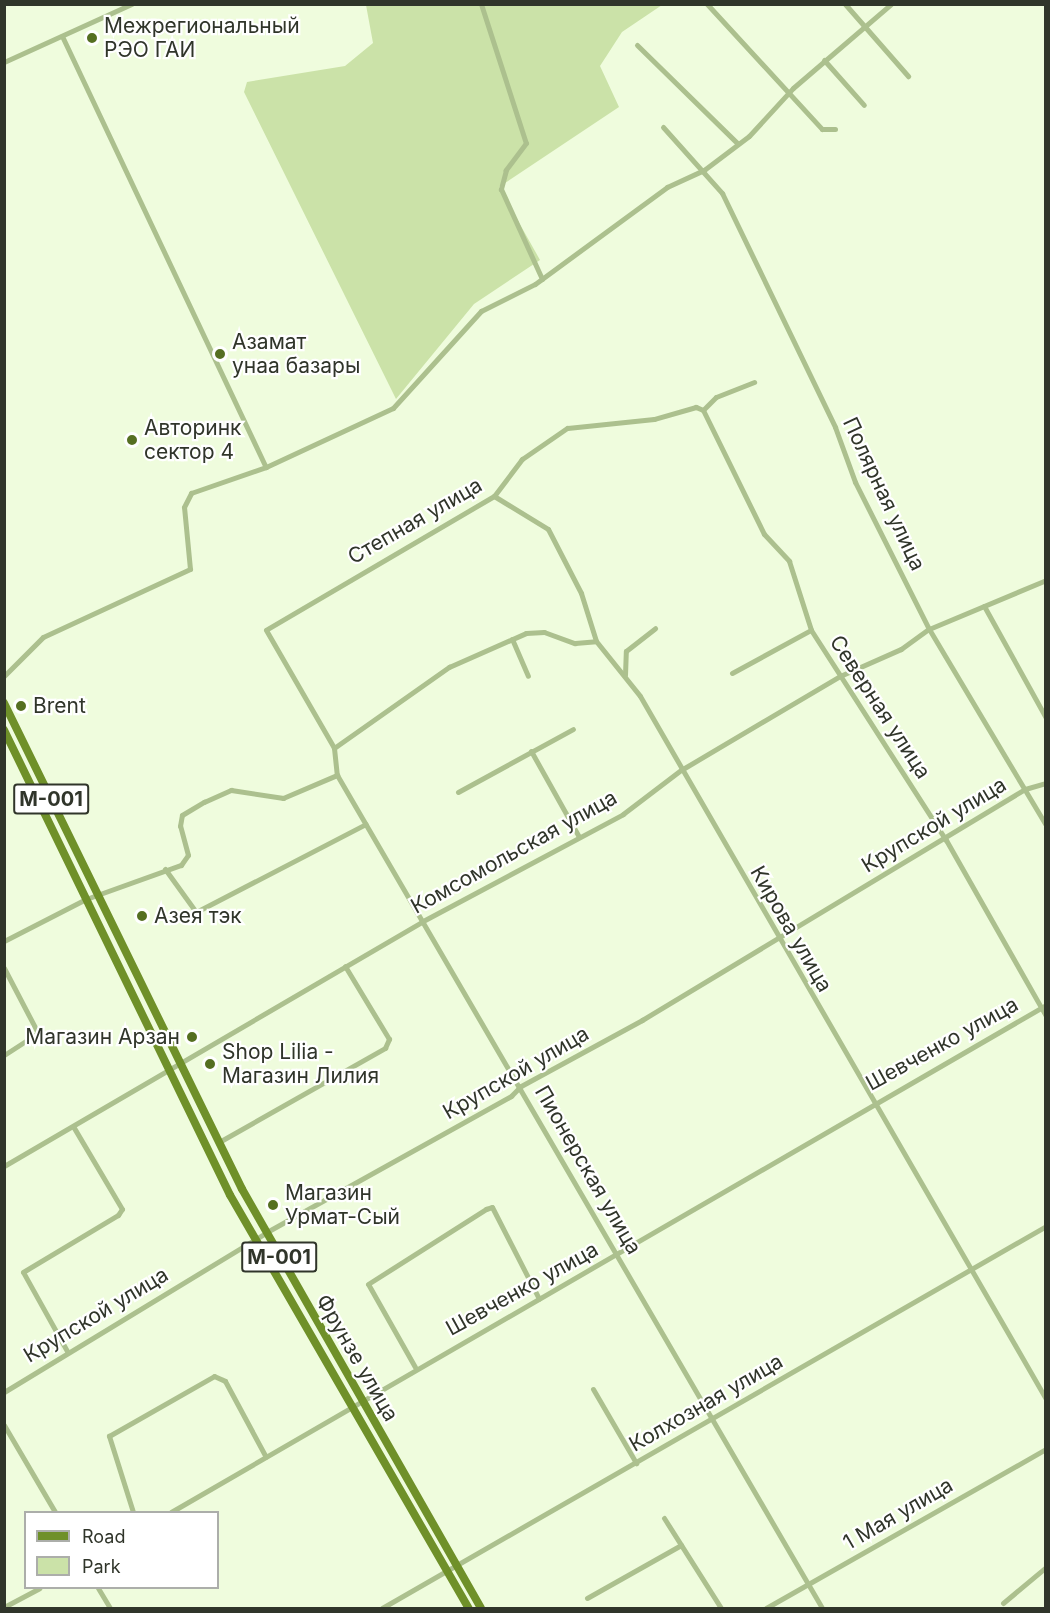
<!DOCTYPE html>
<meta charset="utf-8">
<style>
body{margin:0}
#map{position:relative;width:1050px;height:1613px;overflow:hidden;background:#effcdd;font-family:Inter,sans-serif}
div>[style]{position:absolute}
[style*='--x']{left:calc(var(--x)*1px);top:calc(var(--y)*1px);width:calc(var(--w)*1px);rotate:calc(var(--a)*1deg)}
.green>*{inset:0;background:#cbe2a8}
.street>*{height:5px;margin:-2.5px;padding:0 2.5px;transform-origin:2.5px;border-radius:2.5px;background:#acc08e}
.primary>*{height:8px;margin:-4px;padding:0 4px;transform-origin:4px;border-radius:4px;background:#6f9029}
.dots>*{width:16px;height:16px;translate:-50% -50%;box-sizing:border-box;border:3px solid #fff;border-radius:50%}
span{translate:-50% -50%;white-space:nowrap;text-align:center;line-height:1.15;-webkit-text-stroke:4.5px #fff;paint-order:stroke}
.shield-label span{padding:2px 4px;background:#fff;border:2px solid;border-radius:4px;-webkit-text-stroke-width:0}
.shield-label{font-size:20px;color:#30352a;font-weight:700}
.poi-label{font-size:21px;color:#30352a}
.left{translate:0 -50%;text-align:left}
.right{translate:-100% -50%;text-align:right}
.street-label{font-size:21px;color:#30352a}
.frame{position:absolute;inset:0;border:6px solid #30352a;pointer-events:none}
.legend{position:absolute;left:24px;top:1511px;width:195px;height:78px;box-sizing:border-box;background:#fff;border:2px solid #acaeaa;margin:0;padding:8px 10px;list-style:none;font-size:18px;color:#30352a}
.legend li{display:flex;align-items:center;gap:12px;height:30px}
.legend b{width:30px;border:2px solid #acaeaa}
</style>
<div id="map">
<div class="green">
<i style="clip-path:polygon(366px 5px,662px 5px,622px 32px,600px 66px,619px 107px,499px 187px,540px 260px,474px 304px,396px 399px,244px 92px,247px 82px,345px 66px,373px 43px)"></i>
</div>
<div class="street">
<i style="--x:481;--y:4;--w:146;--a:72.1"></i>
<i style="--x:526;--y:143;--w:34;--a:127"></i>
<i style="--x:506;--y:170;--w:20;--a:105"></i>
<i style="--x:501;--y:189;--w:99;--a:65.5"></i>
<i style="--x:707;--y:4;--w:170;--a:47.4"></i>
<i style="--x:822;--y:129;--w:13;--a:0"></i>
<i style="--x:845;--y:4;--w:96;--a:48.8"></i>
<i style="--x:62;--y:36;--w:477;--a:64.7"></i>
<i style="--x:637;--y:45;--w:141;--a:44.4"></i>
<i style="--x:824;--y:60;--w:60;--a:48.4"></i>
<i style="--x:4;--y:62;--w:140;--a:-24.5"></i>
<i style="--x:663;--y:127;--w:89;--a:48.2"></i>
<i style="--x:722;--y:193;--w:260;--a:64.2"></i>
<i style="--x:835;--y:427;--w:59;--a:70"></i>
<i style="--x:855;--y:482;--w:165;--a:63.3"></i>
<i style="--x:929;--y:629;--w:228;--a:59.2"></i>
<i style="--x:703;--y:410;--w:8;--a:-157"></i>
<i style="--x:696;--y:407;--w:44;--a:164.1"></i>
<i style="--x:654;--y:419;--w:87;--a:174.1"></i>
<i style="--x:567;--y:428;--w:55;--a:145.4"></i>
<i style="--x:522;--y:459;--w:46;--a:127.1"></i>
<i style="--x:494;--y:496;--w:264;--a:149.6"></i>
<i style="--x:266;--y:630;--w:136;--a:60"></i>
<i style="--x:334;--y:748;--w:27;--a:84"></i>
<i style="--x:337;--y:775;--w:964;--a:59.79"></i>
<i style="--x:703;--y:410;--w:138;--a:63.8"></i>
<i style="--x:764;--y:534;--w:37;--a:47"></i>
<i style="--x:789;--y:561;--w:72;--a:72.3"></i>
<i style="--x:811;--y:630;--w:250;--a:57.3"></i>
<i style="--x:946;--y:840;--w:202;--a:60.4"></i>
<i style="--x:703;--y:410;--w:18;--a:-45"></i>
<i style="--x:716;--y:397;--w:41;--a:-21.5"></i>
<i style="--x:494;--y:496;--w:63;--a:31.4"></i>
<i style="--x:548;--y:529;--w:72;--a:62.7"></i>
<i style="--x:581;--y:593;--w:50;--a:72.6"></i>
<i style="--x:596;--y:641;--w:70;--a:51.3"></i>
<i style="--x:640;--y:696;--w:812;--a:59.99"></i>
<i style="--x:984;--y:606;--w:128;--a:61"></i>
<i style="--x:512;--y:639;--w:40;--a:66.6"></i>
<i style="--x:732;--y:673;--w:90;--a:-28.6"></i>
<i style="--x:625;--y:675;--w:24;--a:-88"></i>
<i style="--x:626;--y:651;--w:37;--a:-38"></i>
<i style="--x:4;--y:676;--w:55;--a:-45"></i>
<i style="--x:43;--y:637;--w:162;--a:-24.8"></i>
<i style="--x:190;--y:569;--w:62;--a:-95.5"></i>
<i style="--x:184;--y:507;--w:16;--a:-63"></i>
<i style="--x:191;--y:493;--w:79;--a:-19.1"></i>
<i style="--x:266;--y:467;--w:140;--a:-24.9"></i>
<i style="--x:393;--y:408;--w:131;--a:-47.8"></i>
<i style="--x:481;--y:311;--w:60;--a:-26.6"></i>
<i style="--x:535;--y:284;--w:164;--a:-36.3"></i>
<i style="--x:667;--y:187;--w:41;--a:-24.7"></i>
<i style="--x:704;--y:170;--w:56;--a:-37.1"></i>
<i style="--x:749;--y:136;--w:65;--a:-47.5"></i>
<i style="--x:793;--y:88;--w:129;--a:-40.6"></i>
<i style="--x:334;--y:748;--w:141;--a:-35.2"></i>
<i style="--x:449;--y:667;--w:84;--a:-23.8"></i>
<i style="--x:526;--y:633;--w:18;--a:-3"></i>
<i style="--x:544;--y:632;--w:33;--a:20"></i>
<i style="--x:575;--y:643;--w:21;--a:-5"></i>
<i style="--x:531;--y:751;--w:98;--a:60.8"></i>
<i style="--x:458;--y:792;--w:131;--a:-28.7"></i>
<i style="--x:165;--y:869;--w:53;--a:54.2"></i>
<i style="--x:196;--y:912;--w:191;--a:-27.4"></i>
<i style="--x:4;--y:941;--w:92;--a:-27.1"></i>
<i style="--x:86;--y:899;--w:101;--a:-19.7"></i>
<i style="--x:181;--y:865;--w:12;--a:-55"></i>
<i style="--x:188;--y:855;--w:30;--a:-105"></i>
<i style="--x:180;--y:826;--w:11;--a:-80"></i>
<i style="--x:182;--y:815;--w:26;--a:-31"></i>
<i style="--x:204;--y:802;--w:30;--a:-24"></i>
<i style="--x:231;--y:790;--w:53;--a:8.7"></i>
<i style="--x:283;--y:798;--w:59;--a:-23.1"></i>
<i style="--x:4;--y:968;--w:73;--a:62.4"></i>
<i style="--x:38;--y:1033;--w:40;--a:147.1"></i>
<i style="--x:219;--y:1142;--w:191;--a:-29.5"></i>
<i style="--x:385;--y:1048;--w:10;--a:-66"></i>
<i style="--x:389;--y:1039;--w:85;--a:-121.1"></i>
<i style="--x:4;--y:1166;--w:485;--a:-30.3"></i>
<i style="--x:423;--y:921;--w:227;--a:-28.1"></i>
<i style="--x:623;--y:814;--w:73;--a:-37.2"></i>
<i style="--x:681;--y:770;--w:185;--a:-30.6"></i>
<i style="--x:840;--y:676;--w:67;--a:-23.9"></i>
<i style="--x:901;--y:649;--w:34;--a:-36"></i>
<i style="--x:929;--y:629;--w:127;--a:-22.7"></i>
<i style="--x:67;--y:1351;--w:90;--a:-119.1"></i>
<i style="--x:23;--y:1272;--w:111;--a:-31"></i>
<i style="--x:118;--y:1215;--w:7;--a:-56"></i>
<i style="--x:122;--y:1209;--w:96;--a:-120.6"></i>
<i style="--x:415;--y:1367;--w:95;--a:-119.5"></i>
<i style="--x:368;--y:1284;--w:140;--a:-32.4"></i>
<i style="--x:486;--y:1209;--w:6;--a:-18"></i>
<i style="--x:492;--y:1207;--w:103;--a:62.9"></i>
<i style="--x:593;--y:1389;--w:86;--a:59.8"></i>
<i style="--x:4;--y:1392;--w:306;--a:-31.3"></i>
<i style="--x:265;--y:1233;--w:282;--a:-29.1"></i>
<i style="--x:511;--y:1096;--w:14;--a:-45"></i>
<i style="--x:521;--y:1086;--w:138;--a:-28.6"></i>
<i style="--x:642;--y:1020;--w:447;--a:-31.1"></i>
<i style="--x:1025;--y:789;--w:22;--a:-16"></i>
<i style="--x:4;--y:1425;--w:101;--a:59.6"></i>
<i style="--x:133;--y:1512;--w:80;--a:-107.5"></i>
<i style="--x:109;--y:1436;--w:121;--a:-29.7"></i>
<i style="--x:214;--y:1376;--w:12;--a:24"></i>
<i style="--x:225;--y:1381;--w:86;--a:61.7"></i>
<i style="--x:171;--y:1512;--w:1011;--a:-30.09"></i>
<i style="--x:664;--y:1518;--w:107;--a:57.7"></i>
<i style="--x:98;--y:1588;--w:23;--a:59"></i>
<i style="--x:587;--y:1598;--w:108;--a:-29.4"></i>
<i style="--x:1003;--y:1603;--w:56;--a:-39.9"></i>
<i style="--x:4;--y:1607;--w:40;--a:-28"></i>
<i style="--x:382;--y:1608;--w:766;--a:-29.91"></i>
<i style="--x:766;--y:1608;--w:322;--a:-29.6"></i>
</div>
<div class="primary">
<i style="--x:4;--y:703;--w:541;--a:63.91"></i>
<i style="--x:242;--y:1189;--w:482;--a:60.3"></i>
<i style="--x:4;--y:730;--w:517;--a:64.08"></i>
<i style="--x:230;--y:1195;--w:477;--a:60"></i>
</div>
<div class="dots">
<i style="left:92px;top:38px;background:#556f21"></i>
<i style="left:220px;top:354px;background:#556f21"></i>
<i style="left:132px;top:440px;background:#556f21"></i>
<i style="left:21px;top:706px;background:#556f21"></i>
<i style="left:142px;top:916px;background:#556f21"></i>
<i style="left:192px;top:1037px;background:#556f21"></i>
<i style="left:210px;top:1064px;background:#556f21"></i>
<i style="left:273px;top:1205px;background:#556f21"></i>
</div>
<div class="shield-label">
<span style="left:51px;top:799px">M-001</span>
<span style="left:279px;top:1257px">M-001</span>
</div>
<div class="poi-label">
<span class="left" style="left:104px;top:38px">Межрегиональный<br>РЭО ГАИ</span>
<span class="left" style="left:232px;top:354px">Азамат<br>унаа базары</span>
<span class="left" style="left:144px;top:440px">Авторинк<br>сектор 4</span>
<span class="left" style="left:33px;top:706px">Brent</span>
<span class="left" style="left:154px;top:916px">Азея тэк</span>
<span class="right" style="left:180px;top:1037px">Магазин Арзан</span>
<span class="left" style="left:222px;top:1064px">Shop Lilia -<br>Магазин Лилия</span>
<span class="left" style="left:285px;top:1205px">Магазин<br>Урмат-Сый</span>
</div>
<div class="street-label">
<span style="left:884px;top:494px;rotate:65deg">Полярная улица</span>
<span style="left:415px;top:521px;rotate:-30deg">Степная улица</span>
<span style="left:880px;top:707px;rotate:57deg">Северная улица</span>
<span style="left:934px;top:825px;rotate:-31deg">Крупской улица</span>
<span style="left:514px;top:852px;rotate:-29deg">Комсомольская улица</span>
<span style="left:791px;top:929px;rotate:60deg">Кирова улица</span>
<span style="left:942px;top:1044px;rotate:-29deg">Шевченко улица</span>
<span style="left:516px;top:1073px;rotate:-30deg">Крупской улица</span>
<span style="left:588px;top:1170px;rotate:60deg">Пионерская улица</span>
<span style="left:522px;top:1289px;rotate:-29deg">Шевченко улица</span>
<span style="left:96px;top:1315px;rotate:-31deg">Крупской улица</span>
<span style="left:357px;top:1358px;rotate:60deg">Фрунзе улица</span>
<span style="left:706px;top:1403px;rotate:-30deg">Колхозная улица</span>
<span style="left:898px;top:1514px;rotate:-30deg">1 Мая улица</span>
</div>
<div class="frame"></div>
<ul class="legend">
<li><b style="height:8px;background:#6f9029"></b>Road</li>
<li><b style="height:16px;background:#cbe2a8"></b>Park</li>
</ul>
</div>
